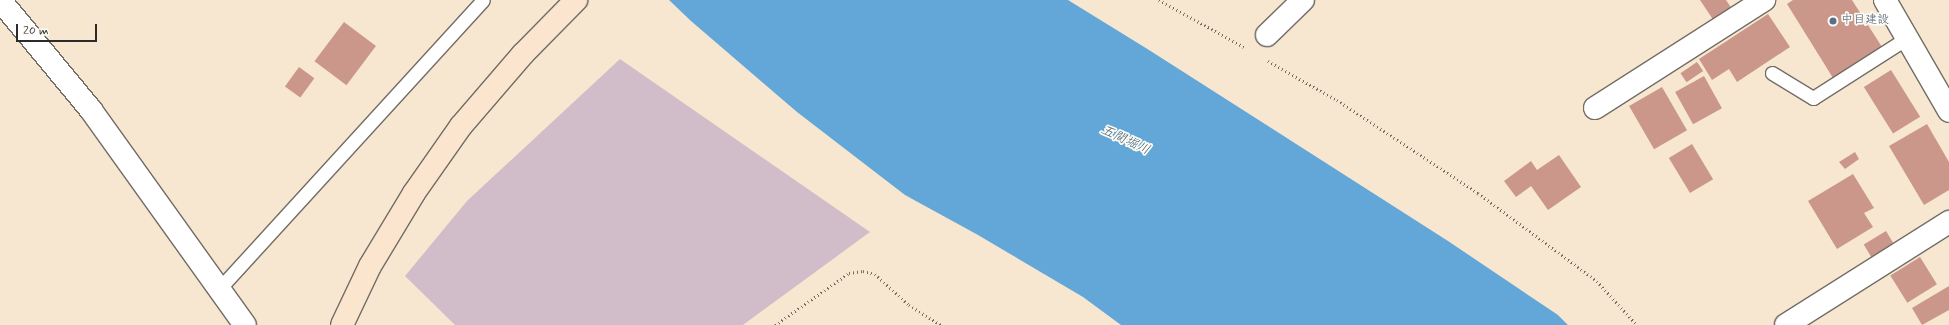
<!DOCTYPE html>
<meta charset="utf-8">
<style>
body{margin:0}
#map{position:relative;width:1949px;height:325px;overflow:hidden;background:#f7e7d1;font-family:Mynerve,"Klee One",sans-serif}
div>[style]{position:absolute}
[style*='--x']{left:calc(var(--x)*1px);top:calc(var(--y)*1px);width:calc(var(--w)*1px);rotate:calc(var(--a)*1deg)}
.industrial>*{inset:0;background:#d1bdc9}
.water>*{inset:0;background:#63a7d9}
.building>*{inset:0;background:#cb978a;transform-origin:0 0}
.path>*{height:2.5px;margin-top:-1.25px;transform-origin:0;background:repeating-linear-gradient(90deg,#726d65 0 1px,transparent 0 4px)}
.roads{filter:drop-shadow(1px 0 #726d65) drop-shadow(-1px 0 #726d65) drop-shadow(0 1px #726d65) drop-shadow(0 -1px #726d65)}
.lane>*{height:13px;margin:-6.5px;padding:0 6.5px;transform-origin:6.5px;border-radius:6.5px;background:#fff}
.street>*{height:22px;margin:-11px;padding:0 11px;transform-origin:11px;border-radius:11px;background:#fff}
.secondary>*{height:22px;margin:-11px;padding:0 11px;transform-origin:11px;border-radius:11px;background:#fce5cf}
.dots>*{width:11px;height:11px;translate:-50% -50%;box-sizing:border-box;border:2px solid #fdfcf7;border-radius:50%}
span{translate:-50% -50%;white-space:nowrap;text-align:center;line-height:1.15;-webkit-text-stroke:3.5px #fdfcf7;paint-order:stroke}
.service-label{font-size:12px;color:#4e5e75}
.left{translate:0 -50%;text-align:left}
.water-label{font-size:13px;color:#415d71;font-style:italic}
.scale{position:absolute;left:16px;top:24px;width:81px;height:18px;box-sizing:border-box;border:2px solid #2b2b2b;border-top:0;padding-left:5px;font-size:12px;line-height:14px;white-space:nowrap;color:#2b2b2b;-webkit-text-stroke:3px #fdfcf7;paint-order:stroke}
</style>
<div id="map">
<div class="industrial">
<i style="clip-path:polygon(620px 59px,870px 232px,743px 325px,455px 325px,405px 276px,467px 201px)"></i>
</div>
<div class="water">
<i style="clip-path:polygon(669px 0,1068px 0,1149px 50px,1448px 241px,1558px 315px,1568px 325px,1121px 325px,1083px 297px,978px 235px,905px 195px,797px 112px,691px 21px)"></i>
</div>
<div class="building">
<i style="clip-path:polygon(1700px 0,1726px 0,1734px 12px,1716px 24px)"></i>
<i style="clip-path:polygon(1793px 0,1852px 0,1882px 47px,1833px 78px,1787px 4px)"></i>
<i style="clip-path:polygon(1768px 14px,1790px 47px,1737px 82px,1729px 69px,1712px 80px,1699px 59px)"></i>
<i style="left:344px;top:22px;width:40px;height:49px;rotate:37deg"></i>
<i style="left:1697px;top:62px;width:11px;height:20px;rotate:56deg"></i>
<i style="left:299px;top:67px;width:19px;height:24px;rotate:36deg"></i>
<i style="left:1891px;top:70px;width:55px;height:32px;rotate:58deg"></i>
<i style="left:1704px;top:76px;width:37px;height:33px;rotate:61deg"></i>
<i style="left:1662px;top:87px;width:50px;height:38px;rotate:60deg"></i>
<i style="clip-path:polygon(1927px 124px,1949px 162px,1949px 190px,1924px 205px,1889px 146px)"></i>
<i style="left:1692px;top:144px;width:41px;height:27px;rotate:59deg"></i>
<i style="clip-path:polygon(1855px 152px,1859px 159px,1845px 169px,1839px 162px)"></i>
<i style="clip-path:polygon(1559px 155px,1581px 187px,1548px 210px,1531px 186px,1516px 197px,1504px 181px,1531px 161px,1537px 170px)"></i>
<i style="clip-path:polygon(1853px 174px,1874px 208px,1864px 213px,1873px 227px,1837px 249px,1808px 201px)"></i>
<i style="left:1886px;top:231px;width:21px;height:26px;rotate:59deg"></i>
<i style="left:1920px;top:257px;width:32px;height:35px;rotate:58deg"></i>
<i style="clip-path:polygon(1949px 286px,1949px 310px,1922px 325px,1912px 308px)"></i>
</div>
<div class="path">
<i style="--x:1159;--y:0;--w:97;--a:28.9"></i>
<i style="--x:1268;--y:61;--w:79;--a:29.5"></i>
<i style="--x:1337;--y:100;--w:169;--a:33.4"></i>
<i style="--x:1478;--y:193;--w:148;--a:36.5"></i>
<i style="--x:1597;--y:281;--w:59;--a:47.7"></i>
<i style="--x:775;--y:325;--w:90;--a:-35.1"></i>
<i style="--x:849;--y:273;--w:14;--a:-8"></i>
<i style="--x:863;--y:271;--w:12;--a:14"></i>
<i style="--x:875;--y:274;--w:46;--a:42.4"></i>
<i style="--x:909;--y:305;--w:38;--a:32"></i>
</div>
<div class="roads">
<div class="lane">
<i style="--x:1772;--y:73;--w:48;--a:31.4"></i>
<i style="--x:1813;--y:98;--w:112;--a:-32.6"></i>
<i style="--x:219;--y:289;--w:391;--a:-47.6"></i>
</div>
<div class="street">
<i style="--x:0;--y:0;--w:143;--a:50.4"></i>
<i style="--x:91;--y:110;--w:264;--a:54.4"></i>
<i style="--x:1885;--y:0;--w:128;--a:60"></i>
<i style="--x:1267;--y:35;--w:50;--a:-44.2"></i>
<i style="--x:1595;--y:108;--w:201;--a:-32.6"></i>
<i style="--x:1786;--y:325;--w:193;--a:-32.3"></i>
</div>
<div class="secondary">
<i style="--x:342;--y:325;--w:65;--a:-64.6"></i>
<i style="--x:370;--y:266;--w:85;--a:-58.9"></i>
<i style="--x:414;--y:193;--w:82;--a:-55"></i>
<i style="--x:461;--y:126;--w:95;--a:-49.3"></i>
<i style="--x:523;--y:54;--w:76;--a:-45.5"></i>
</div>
</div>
<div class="dots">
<i style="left:1833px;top:21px;background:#5c6f8a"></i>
</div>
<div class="service-label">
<span class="left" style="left:1841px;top:21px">中目建設</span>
</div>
<div class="water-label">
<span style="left:1125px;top:141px;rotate:25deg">五間堀川</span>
</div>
<div class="scale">20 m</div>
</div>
